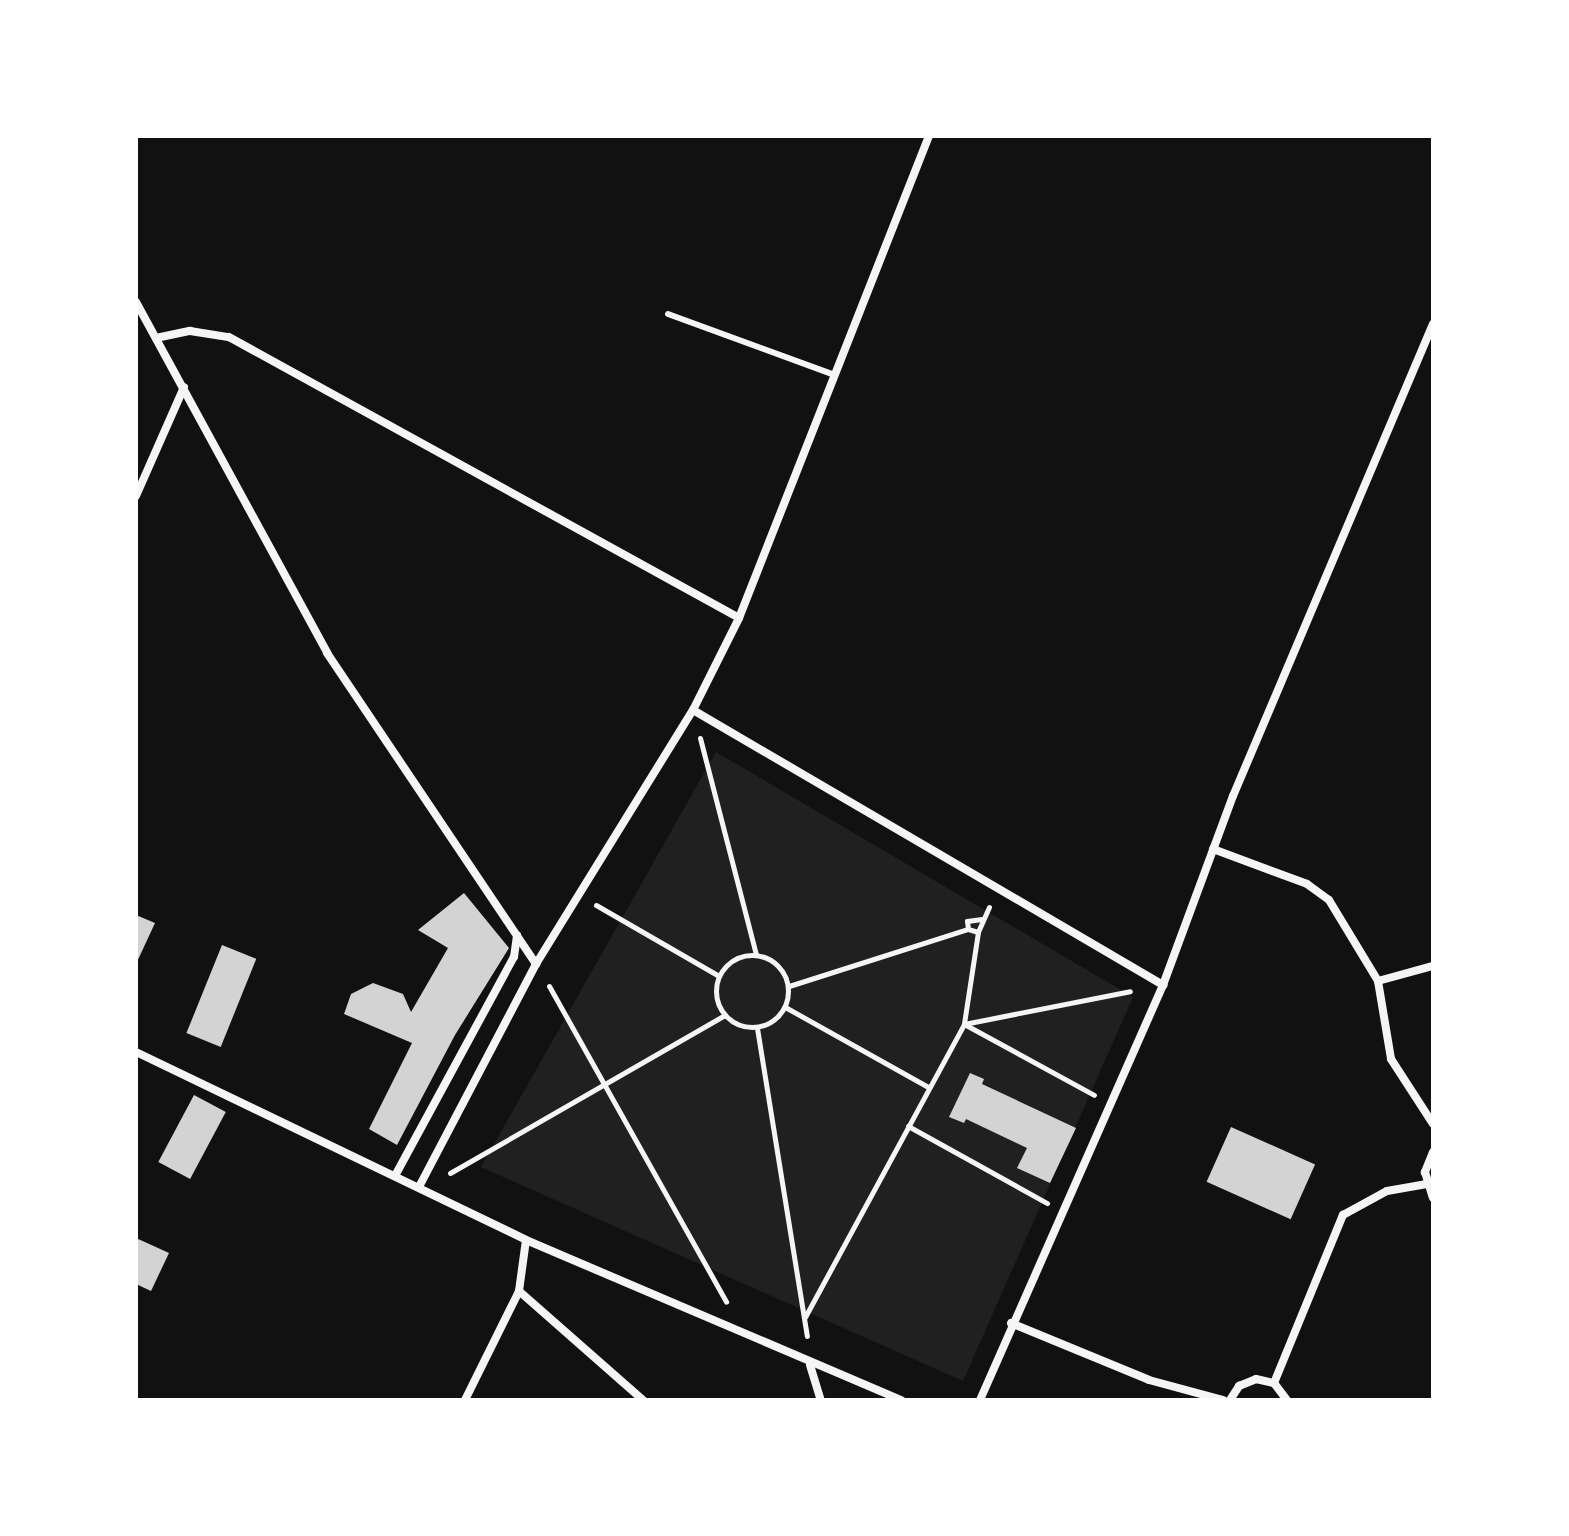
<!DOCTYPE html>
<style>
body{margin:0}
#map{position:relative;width:1569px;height:1536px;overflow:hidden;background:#111;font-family:Mulish,sans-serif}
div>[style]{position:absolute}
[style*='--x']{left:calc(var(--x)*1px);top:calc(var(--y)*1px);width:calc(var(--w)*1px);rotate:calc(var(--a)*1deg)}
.green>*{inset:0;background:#202020}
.building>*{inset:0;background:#d3d3d3;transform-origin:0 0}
.path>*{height:5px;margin:-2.5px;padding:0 2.5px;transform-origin:2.5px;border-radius:2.5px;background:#f5f5f5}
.path>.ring{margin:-2.5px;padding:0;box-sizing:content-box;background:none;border:5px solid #f5f5f5;border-radius:50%}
.service>*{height:6px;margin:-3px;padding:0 3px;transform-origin:3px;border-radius:3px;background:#f5f5f5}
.minor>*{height:8px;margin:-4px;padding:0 4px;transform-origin:4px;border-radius:4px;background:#f5f5f5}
span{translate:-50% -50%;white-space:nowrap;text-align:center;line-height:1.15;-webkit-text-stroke:6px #fff;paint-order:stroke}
.frame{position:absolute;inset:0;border:138px solid #fff;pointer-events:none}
</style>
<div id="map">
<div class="green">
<i style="clip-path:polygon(716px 752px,1133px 997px,963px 1381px,481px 1167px)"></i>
</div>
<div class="building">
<i style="clip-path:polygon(464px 893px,509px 948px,455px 1035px,397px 1145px,369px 1129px,412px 1043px,344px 1014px,351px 994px,373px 983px,403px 994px,411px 1012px,448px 948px,418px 930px)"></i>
<i style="clip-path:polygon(136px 915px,155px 923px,136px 964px)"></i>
<i style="left:222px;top:945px;width:37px;height:95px;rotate:22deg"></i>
<i style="clip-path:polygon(970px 1073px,984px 1079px,982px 1084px,1076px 1128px,1050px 1183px,1017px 1168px,1027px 1148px,966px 1119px,964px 1123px,949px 1117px)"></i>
<i style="left:194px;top:1095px;width:36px;height:76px;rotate:28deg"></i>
<i style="left:1231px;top:1127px;width:92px;height:60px;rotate:24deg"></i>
<i style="clip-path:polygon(136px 1238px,169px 1253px,151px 1291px,136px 1284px)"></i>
</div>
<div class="path">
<i style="--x:700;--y:738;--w:224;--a:75.5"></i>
<i style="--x:596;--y:905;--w:142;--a:30"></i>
<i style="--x:989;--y:907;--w:27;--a:114"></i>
<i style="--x:978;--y:932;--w:93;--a:98.7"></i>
<i style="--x:964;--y:1024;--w:148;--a:28.6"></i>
<i style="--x:978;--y:932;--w:10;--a:-163"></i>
<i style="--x:968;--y:929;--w:8;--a:-97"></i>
<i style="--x:967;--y:921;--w:15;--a:-8"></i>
<i class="ring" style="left:716px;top:955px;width:67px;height:67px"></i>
<i style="--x:549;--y:986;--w:362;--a:60.7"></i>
<i style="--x:789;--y:986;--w:188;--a:-17.7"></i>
<i style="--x:785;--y:1007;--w:164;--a:29.2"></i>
<i style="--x:757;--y:1028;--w:312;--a:80.8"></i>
<i style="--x:908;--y:1126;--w:159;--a:29"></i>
<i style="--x:450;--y:1173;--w:317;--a:-29.9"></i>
<i style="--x:805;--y:1317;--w:333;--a:-61.5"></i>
<i style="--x:964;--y:1024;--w:169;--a:-11.2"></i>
</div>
<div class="service">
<i style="--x:668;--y:314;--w:175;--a:20.1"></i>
</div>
<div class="minor">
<i style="--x:136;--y:302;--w:400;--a:61.4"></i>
<i style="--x:327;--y:653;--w:375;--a:56.1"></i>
<i style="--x:156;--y:338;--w:35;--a:-12"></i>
<i style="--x:190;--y:331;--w:39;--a:9"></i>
<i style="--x:229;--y:337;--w:582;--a:28.85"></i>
<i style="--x:136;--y:496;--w:119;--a:-66.2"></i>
<i style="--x:693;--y:710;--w:545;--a:30.33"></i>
<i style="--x:1213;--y:849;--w:100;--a:20.4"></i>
<i style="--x:1307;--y:884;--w:27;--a:36"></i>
<i style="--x:1329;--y:900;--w:95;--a:58.8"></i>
<i style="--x:1378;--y:981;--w:79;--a:80.5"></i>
<i style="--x:1391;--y:1059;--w:77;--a:57.1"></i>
<i style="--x:1378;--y:981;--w:57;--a:-15.3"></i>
<i style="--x:136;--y:1052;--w:433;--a:25.7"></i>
<i style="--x:526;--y:1240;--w:408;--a:23.1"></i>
<i style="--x:1433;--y:1152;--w:22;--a:112"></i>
<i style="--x:1425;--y:1172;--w:27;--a:73"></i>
<i style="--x:396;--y:1174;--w:247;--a:-61.5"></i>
<i style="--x:514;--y:957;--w:22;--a:-82"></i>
<i style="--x:420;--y:1185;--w:250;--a:-62.3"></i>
<i style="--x:536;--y:964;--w:299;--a:-58.3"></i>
<i style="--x:693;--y:710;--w:103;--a:-63.4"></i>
<i style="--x:739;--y:618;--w:518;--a:-68.49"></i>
<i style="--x:519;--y:1291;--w:165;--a:41.3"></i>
<i style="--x:1011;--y:1323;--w:149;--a:22.4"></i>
<i style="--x:1149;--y:1380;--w:77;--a:15.1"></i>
<i style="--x:810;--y:1365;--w:37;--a:73"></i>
<i style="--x:1274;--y:1383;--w:182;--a:-67.7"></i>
<i style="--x:1343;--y:1215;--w:50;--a:-28.6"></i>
<i style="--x:1387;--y:1191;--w:39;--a:-10"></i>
<i style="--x:465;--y:1400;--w:122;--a:-63.6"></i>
<i style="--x:519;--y:1291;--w:51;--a:-82.2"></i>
<i style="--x:980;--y:1400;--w:454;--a:-66.2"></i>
<i style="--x:1163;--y:985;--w:202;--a:-69.7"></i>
<i style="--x:1233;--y:796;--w:513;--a:-67.04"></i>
<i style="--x:1230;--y:1400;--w:17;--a:-57"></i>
<i style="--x:1239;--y:1386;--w:18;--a:-22"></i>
<i style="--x:1256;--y:1379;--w:18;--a:13"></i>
<i style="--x:1274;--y:1383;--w:21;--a:53"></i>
</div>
<div class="frame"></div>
</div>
